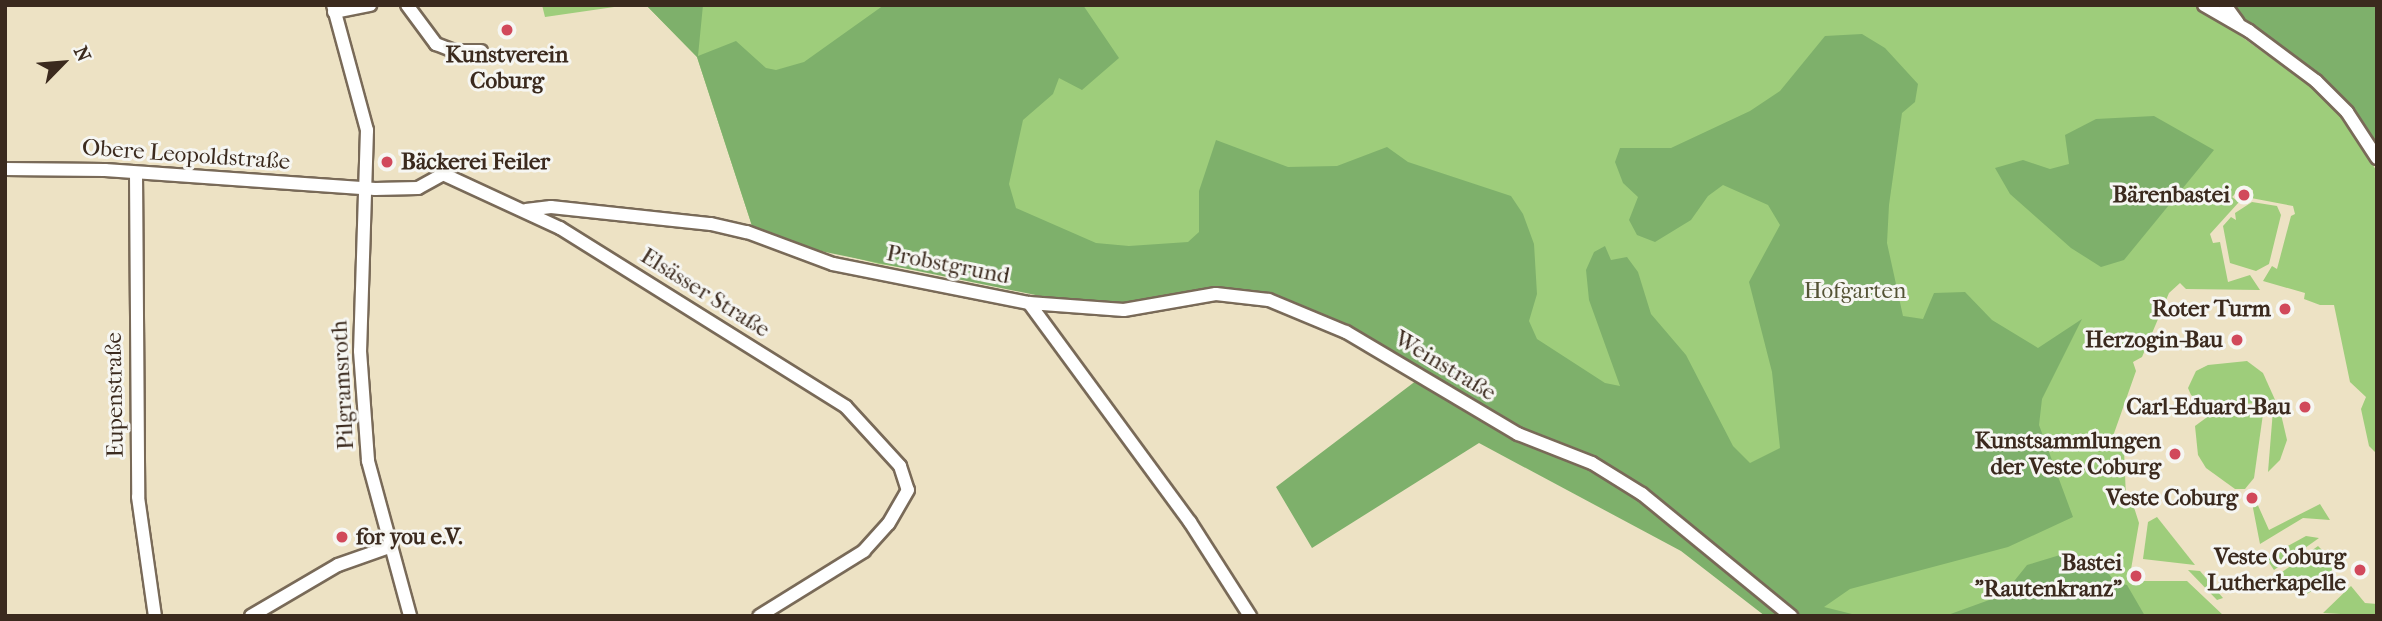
<!DOCTYPE html>
<meta charset="utf-8">
<style>
body{margin:0}
#map{position:relative;width:2382px;height:621px;overflow:hidden;background:#ede2c4;font-family:"IM FELL French Canon",serif}
div>[style]{position:absolute}
[style*='--x']{left:calc(var(--x)*1px);top:calc(var(--y)*1px);width:calc(var(--w)*1px);rotate:calc(var(--a)*1deg)}
.green>*{inset:0;background:#9ecd7b}
.forest>*{inset:0;background:#7eb06b}
.roads{filter:drop-shadow(2px 0 #796a58) drop-shadow(-2px 0 #796a58) drop-shadow(0 2px #796a58) drop-shadow(0 -2px #796a58)}
.street>*{height:12px;margin:-6px;padding:0 6px;transform-origin:6px;border-radius:6px;background:#fff}
.dots>*{width:19px;height:19px;translate:-50% -50%;box-sizing:border-box;border:4px solid #f6f6f2;border-radius:50%}
span{translate:-50% -50%;white-space:nowrap;text-align:center;line-height:1.15;-webkit-text-stroke:6px #f6f6f2;paint-order:stroke}
.poi-label{font-size:23px;color:#3b2a1e;font-weight:700}
.left{translate:0 -50%;text-align:left}
.right{translate:-100% -50%;text-align:right}
.street-label{font-size:23px;color:#3b2a1e}
.park-label{font-size:23px;color:#545335}
.frame{position:absolute;inset:0;border:7px solid #3b2a1e;pointer-events:none}
.north{position:absolute;left:28px;top:28px;width:70px;height:70px;-webkit-text-stroke:5px #f6f6f2;paint-order:stroke;rotate:65deg;font-size:19px;font-weight:700;line-height:28px;text-align:center;color:#3b2a1e}
.north::after{content:'';display:block;margin:auto;width:24px;height:32px;background:#3b2a1e;clip-path:polygon(50% 0,100% 100%,50% 72%,0 100%)}
</style>
<div id="map">
<div class="green">
<i style="clip-path:polygon(542px 5px,628px 5px,545px 17px)"></i>
<i style="clip-path:polygon(646px 5px,2198px 5px,2311px 87px,2352px 129px,2377px 172px,2377px 454px,2369px 446px,2361px 409px,2366px 397px,2350px 382px,2334px 305px,2320px 305px,2304px 299px,2305px 293px,2263px 281px,2272px 266px,2277px 269px,2291px 216px,2295px 214px,2293px 206px,2251px 198px,2253px 190px,2241px 188px,2232px 197px,2239px 202px,2210px 234px,2213px 243px,2220px 242px,2228px 282px,2250px 275px,2260px 290px,2186px 289px,2180px 283px,2169px 293px,2142px 357px,2133px 362px,2136px 371px,2112px 439px,2114px 448px,2124px 450px,2126px 498px,2131px 498px,2139px 523px,2129px 581px,2187px 581px,2224px 616px,1798px 616px,1349px 329px,1307px 309px,1269px 295px,1226px 288px,1146px 304px,879px 264px,754px 232px,697px 57px)"></i>
<i style="clip-path:polygon(2252px 202px,2277px 206px,2281px 215px,2269px 264px,2256px 271px,2230px 263px,2223px 226px,2231px 217px,2236px 220px,2235px 213px)"></i>
<i style="clip-path:polygon(2247px 361px,2263px 373px,2276px 402px,2206px 406px,2191px 395px,2188px 388px,2196px 371px,2208px 365px)"></i>
<i style="clip-path:polygon(2273px 410px,2280px 410px,2287px 440px,2280px 460px,2268px 472px)"></i>
<i style="clip-path:polygon(2263px 414px,2254px 478px,2245px 489px,2235px 489px,2206px 468px,2198px 455px,2195px 426px,2210px 415px)"></i>
<i style="clip-path:polygon(2256px 501px,2269px 530px,2320px 504px,2330px 520px,2303px 518px,2260px 544px,2252px 503px)"></i>
<i style="clip-path:polygon(2157px 517px,2195px 565px,2143px 559px,2148px 522px)"></i>
<i style="clip-path:polygon(2306px 536px,2319px 538px,2274px 570px,2266px 558px)"></i>
<i style="clip-path:polygon(2318px 546px,2333px 561px,2331px 579px,2307px 594px,2290px 589px,2278px 575px)"></i>
<i style="clip-path:polygon(2188px 570px,2200px 571px,2223px 598px,2217px 600px)"></i>
<i style="clip-path:polygon(2351px 586px,2365px 603px,2377px 604px,2377px 616px,2323px 613px)"></i>
</div>
<div class="forest">
<i style="clip-path:polygon(646px 5px,703px 5px,698px 56px,736px 41px,766px 68px,776px 70px,804px 62px,884px 5px,1083px 5px,1119px 58px,1082px 90px,1059px 78px,1053px 94px,1023px 120px,1009px 184px,1016px 208px,1096px 243px,1129px 246px,1188px 242px,1199px 232px,1199px 191px,1216px 140px,1288px 167px,1337px 166px,1387px 147px,1408px 162px,1511px 196px,1523px 214px,1534px 244px,1537px 294px,1529px 321px,1537px 339px,1605px 383px,1620px 386px,1589px 300px,1586px 270px,1594px 252px,1605px 246px,1611px 260px,1627px 257px,1638px 272px,1651px 314px,1686px 355px,1733px 446px,1750px 463px,1780px 448px,1772px 372px,1749px 282px,1780px 225px,1768px 205px,1723px 185px,1708px 196px,1691px 220px,1655px 242px,1637px 235px,1629px 220px,1638px 197px,1623px 183px,1615px 162px,1620px 148px,1671px 148px,1750px 111px,1780px 91px,1825px 36px,1862px 34px,1885px 48px,1918px 84px,1915px 102px,1902px 113px,1889px 205px,1887px 243px,1903px 316px,1923px 319px,1934px 293px,1965px 292px,1992px 320px,2038px 348px,2082px 319px,2042px 399px,2039px 425px,2073px 517px,2008px 547px,1850px 589px,1824px 607px,1860px 616px,1765px 616px,1681px 551px,1479px 443px,1312px 548px,1276px 487px,1425px 374px,1348px 329px,1269px 295px,1226px 288px,1146px 304px,1060px 300px,825px 252px,754px 232px,697px 57px)"></i>
<i style="clip-path:polygon(2227px 5px,2377px 5px,2377px 146px,2347px 102px)"></i>
<i style="clip-path:polygon(2154px 116px,2214px 150px,2124px 260px,2101px 267px,2071px 248px,2010px 194px,1995px 168px,2023px 160px,2050px 169px,2069px 164px,2065px 135px,2096px 119px)"></i>
<i style="clip-path:polygon(2060px 555px,2084px 569px,2100px 563px,2116px 583px,2127px 585px,2145px 616px,1945px 616px,2003px 595px,2027px 565px)"></i>
</div>
<div class="roads">
<div class="street">
<i style="--x:333;--y:5;--w:130;--a:74.8"></i>
<i style="--x:367;--y:130;--w:221;--a:91.8"></i>
<i style="--x:360;--y:351;--w:110;--a:85.8"></i>
<i style="--x:368;--y:461;--w:161;--a:74.8"></i>
<i style="--x:407;--y:5;--w:49;--a:53.4"></i>
<i style="--x:436;--y:44;--w:19;--a:21"></i>
<i style="--x:454;--y:51;--w:27;--a:0"></i>
<i style="--x:2204;--y:5;--w:52;--a:30"></i>
<i style="--x:2249;--y:31;--w:84;--a:36.7"></i>
<i style="--x:2316;--y:81;--w:44;--a:45"></i>
<i style="--x:2347;--y:112;--w:55;--a:56.9"></i>
<i style="--x:2225;--y:5;--w:22;--a:54"></i>
<i style="--x:334;--y:12;--w:37;--a:-11"></i>
<i style="--x:5;--y:169;--w:100;--a:0.6"></i>
<i style="--x:105;--y:170;--w:271;--a:4"></i>
<i style="--x:375;--y:189;--w:43;--a:-1.3"></i>
<i style="--x:418;--y:188;--w:29;--a:-29"></i>
<i style="--x:443;--y:174;--w:129;--a:24.8"></i>
<i style="--x:560;--y:228;--w:337;--a:32"></i>
<i style="--x:846;--y:407;--w:80;--a:47.5"></i>
<i style="--x:900;--y:466;--w:25;--a:72"></i>
<i style="--x:908;--y:490;--w:39;--a:120"></i>
<i style="--x:888;--y:524;--w:36;--a:132"></i>
<i style="--x:864;--y:551;--w:123;--a:148.2"></i>
<i style="--x:136;--y:173;--w:324;--a:89.6"></i>
<i style="--x:138;--y:497;--w:120;--a:81.9"></i>
<i style="--x:526;--y:210;--w:25;--a:-7"></i>
<i style="--x:551;--y:207;--w:161;--a:6.1"></i>
<i style="--x:711;--y:224;--w:37;--a:13"></i>
<i style="--x:747;--y:232;--w:92;--a:20.4"></i>
<i style="--x:833;--y:264;--w:200;--a:11.3"></i>
<i style="--x:1029;--y:303;--w:95;--a:4.2"></i>
<i style="--x:1124;--y:310;--w:93;--a:-9.9"></i>
<i style="--x:1216;--y:294;--w:53;--a:6.5"></i>
<i style="--x:1269;--y:300;--w:83;--a:22.6"></i>
<i style="--x:1346;--y:332;--w:200;--a:30.7"></i>
<i style="--x:1518;--y:434;--w:79;--a:21.4"></i>
<i style="--x:1592;--y:463;--w:59;--a:31.8"></i>
<i style="--x:1642;--y:494;--w:193;--a:39.3"></i>
<i style="--x:1029;--y:303;--w:272;--a:53.7"></i>
<i style="--x:1190;--y:522;--w:112;--a:57.4"></i>
<i style="--x:251;--y:616;--w:101;--a:-30.4"></i>
<i style="--x:338;--y:565;--w:54;--a:-19.4"></i>
</div>
</div>
<div class="dots">
<i style="left:507px;top:30px;background:#d1495b"></i>
<i style="left:387px;top:162px;background:#d1495b"></i>
<i style="left:2244px;top:195px;background:#d1495b"></i>
<i style="left:2285px;top:309px;background:#d1495b"></i>
<i style="left:2237px;top:340px;background:#d1495b"></i>
<i style="left:2305px;top:407px;background:#d1495b"></i>
<i style="left:2175px;top:454px;background:#d1495b"></i>
<i style="left:2252px;top:498px;background:#d1495b"></i>
<i style="left:342px;top:537px;background:#d1495b"></i>
<i style="left:2360px;top:570px;background:#d1495b"></i>
<i style="left:2136px;top:576px;background:#d1495b"></i>
</div>
<div class="poi-label">
<span style="left:507px;top:68px">Kunstverein<br>Coburg</span>
<span class="left" style="left:401px;top:162px">Bäckerei Feiler</span>
<span class="right" style="left:2230px;top:195px">Bärenbastei</span>
<span class="right" style="left:2271px;top:309px">Roter Turm</span>
<span class="right" style="left:2223px;top:340px">Herzogin-Bau</span>
<span class="right" style="left:2291px;top:407px">Carl-Eduard-Bau</span>
<span class="right" style="left:2161px;top:454px">Kunstsammlungen<br>der Veste Coburg</span>
<span class="right" style="left:2238px;top:498px">Veste Coburg</span>
<span class="left" style="left:356px;top:537px">for you e.V.</span>
<span class="right" style="left:2346px;top:570px">Veste Coburg<br>Lutherkapelle</span>
<span class="right" style="left:2122px;top:576px">Bastei<br>"Rautenkranz"</span>
</div>
<div class="street-label">
<span style="left:186px;top:155px;rotate:4deg">Obere Leopoldstraße</span>
<span style="left:948px;top:265px;rotate:11deg">Probstgrund</span>
<span style="left:705px;top:293px;rotate:32deg">Elsässer Straße</span>
<span style="left:1445px;top:366px;rotate:31deg">Weinstraße</span>
<span style="left:343px;top:385px;rotate:-93deg">Pilgramsroth</span>
<span style="left:115px;top:395px;rotate:-91deg">Eupenstraße</span>
</div>
<div class="park-label">
<span style="left:1855px;top:291px">Hofgarten</span>
</div>
<div class="frame"></div>
<div class="north">N</div>
</div>
